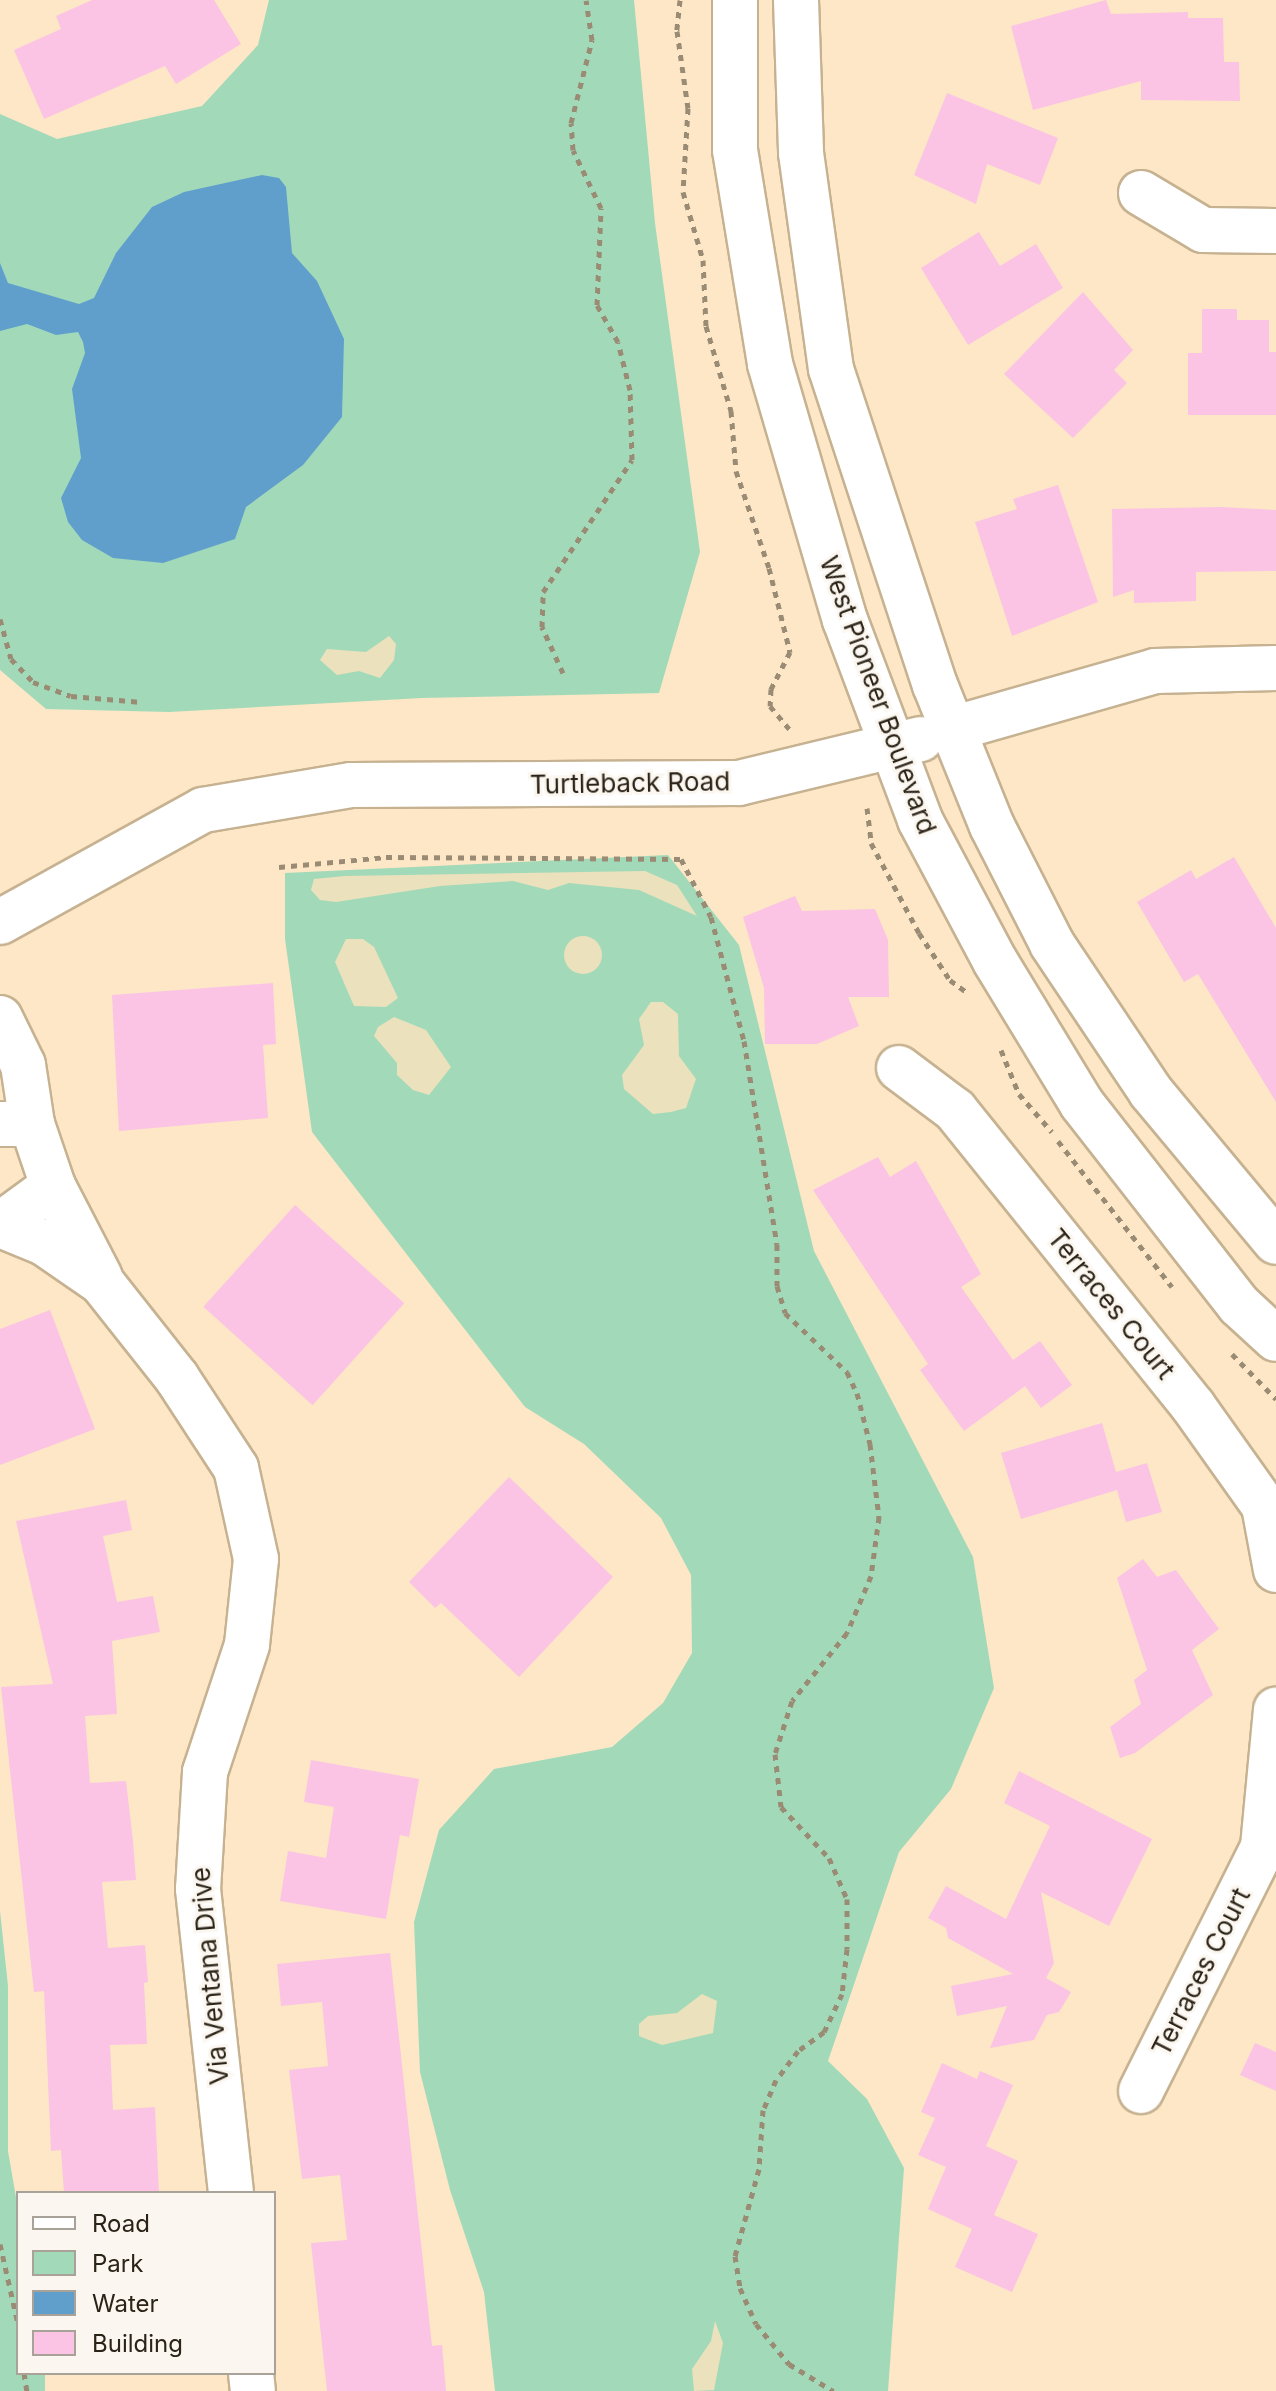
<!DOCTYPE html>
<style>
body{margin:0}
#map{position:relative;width:1276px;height:2391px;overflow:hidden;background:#fde7c6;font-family:Inter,sans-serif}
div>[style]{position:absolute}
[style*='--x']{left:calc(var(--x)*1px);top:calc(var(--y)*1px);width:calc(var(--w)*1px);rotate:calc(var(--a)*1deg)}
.green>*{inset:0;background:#a2dab9}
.sand>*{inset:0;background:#ebe1bc}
.round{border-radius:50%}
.water>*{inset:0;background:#609fcc}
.building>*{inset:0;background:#fbc4e4;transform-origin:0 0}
.path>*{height:5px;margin-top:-2.5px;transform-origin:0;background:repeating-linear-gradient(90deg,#9a8b74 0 6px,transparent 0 12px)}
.roads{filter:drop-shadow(2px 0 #c6b291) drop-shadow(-2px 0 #c6b291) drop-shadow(0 2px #c6b291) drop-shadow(0 -2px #c6b291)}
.minor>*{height:44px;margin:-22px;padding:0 22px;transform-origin:22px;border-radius:22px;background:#fff}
.major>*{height:44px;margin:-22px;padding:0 22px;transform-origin:22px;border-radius:22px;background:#fff}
span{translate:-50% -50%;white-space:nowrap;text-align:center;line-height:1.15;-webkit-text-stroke:6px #fbf7f0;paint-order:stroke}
.street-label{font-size:26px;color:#2b2317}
.legend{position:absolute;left:16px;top:2191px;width:260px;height:184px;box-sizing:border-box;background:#fbf7f0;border:2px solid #a8a299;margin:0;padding:10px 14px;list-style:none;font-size:24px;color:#2b2317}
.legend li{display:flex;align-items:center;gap:16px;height:40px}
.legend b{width:40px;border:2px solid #a8a299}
</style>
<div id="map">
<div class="green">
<i style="clip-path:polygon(269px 0,634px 0,655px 223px,700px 552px,659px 693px,422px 698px,169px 712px,46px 709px,0 670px,0 114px,57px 139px,202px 106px,258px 45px)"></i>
<i style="clip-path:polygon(668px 855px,739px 945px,814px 1251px,973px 1557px,994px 1688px,951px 1789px,899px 1852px,828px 2061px,867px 2099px,904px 2168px,888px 2391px,495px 2391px,484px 2292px,450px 2190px,420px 2072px,414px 1922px,439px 1830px,494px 1769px,612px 1747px,663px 1703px,692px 1653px,691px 1575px,661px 1518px,584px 1444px,525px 1407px,312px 1132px,285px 939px,285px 873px)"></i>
<i style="clip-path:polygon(0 1911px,8px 1986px,8px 2151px,18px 2209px,18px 2373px,45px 2373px,45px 2391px,0 2391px)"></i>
</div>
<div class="sand">
<i style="clip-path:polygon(389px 636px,396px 644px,394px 660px,380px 678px,359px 671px,337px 675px,320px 660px,327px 649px,366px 652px)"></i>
<i style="clip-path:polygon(645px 871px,677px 885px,697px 916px,639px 890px,569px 883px,548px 890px,513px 881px,440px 886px,336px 902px,320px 900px,311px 890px,314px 879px,345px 876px)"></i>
<i class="round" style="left:564px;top:936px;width:38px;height:38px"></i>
<i style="clip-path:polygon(346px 939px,363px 939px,374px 947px,398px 998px,386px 1007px,354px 1006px,335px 962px)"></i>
<i style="clip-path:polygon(651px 1002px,663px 1002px,678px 1014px,679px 1056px,696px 1079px,686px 1108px,671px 1112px,653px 1114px,624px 1089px,622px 1075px,644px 1045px,639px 1019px)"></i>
<i style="clip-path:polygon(394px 1017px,426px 1030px,451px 1067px,429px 1095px,413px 1090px,397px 1075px,397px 1063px,374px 1036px,378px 1027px)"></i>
<i style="clip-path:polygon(702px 1994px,717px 2001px,713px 2033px,662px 2045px,639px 2036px,639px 2024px,648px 2016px,677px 2013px)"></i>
<i style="clip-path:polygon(715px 2321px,723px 2343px,714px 2390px,694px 2391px,692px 2369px,711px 2341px)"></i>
</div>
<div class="water">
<i style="clip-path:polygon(262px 175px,279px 178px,286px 187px,292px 253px,317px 281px,344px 339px,342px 417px,303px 465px,246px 507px,235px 539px,163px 563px,113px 558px,82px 540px,68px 522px,61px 498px,81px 458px,72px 389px,85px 353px,83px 342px,78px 332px,56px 335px,27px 324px,0 331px,0 263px,8px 283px,79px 304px,94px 298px,116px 253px,152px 207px,184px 192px)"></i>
</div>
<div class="building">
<i style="clip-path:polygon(92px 0,214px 0,241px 44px,176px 84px,165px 66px,44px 119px,14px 50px,61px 29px,56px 16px)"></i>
<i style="clip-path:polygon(1106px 0,1111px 14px,1188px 12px,1188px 18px,1223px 18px,1224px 62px,1239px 62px,1240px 101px,1141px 100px,1141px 81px,1033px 110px,1011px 26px)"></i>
<i style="clip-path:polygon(947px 93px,1058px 138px,1040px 185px,987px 164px,976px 204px,914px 175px)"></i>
<i style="clip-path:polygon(979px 232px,1000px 266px,1036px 244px,1063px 288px,968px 345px,921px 268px)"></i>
<i style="clip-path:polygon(1083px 292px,1133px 350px,1114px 370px,1127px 383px,1073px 438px,1004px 374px)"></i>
<i style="clip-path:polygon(1202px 309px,1237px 309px,1237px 320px,1269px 320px,1269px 352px,1276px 352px,1276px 415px,1188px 415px,1188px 353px,1202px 353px)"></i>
<i style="clip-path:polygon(1058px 485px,1098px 602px,1012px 636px,975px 522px,1017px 509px,1013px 499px)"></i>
<i style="clip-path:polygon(1221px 507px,1276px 510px,1276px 571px,1196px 572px,1196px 601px,1134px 603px,1134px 590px,1113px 597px,1112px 509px)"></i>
<i style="clip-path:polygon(1234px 857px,1276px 928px,1276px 1102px,1198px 974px,1184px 982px,1137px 902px,1191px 870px,1196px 879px)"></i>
<i style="clip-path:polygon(795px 896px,802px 911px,875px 909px,888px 940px,889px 997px,848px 997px,859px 1026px,817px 1044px,765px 1044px,764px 988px,743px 917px)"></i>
<i style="clip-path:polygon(273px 983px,276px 1044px,263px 1045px,268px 1118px,119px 1131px,112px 995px)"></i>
<i style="clip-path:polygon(878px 1157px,890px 1177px,916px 1161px,981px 1274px,961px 1287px,1013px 1360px,1040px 1341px,1072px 1385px,1041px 1408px,1025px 1386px,964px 1431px,920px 1370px,928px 1364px,813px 1190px)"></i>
<i style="left:295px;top:1205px;width:147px;height:137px;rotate:42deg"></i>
<i style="clip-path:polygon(50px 1310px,95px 1429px,0 1465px,0 1329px)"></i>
<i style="clip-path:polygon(1102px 1423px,1116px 1472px,1147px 1463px,1162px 1512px,1126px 1522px,1117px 1490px,1021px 1519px,1001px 1453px)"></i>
<i style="clip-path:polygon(509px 1477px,613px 1577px,519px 1677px,441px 1603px,435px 1608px,409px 1582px)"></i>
<i style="clip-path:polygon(126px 1500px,132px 1530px,103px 1536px,117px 1602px,153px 1596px,160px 1632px,112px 1641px,117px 1714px,85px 1716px,90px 1783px,126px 1781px,133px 1841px,136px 1880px,102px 1882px,108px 1948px,145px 1945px,148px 1982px,144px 1983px,147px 2044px,110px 2045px,113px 2110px,155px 2107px,159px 2193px,64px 2193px,61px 2150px,51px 2151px,44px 1991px,34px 1992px,1px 1687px,53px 1684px,16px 1521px)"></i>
<i style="clip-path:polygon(1143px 1559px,1157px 1577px,1176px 1570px,1219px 1629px,1192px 1650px,1213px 1695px,1135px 1753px,1120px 1758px,1110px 1727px,1141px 1704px,1134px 1680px,1147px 1670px,1117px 1578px)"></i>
<i style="clip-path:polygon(311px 1760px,419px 1779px,409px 1837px,400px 1835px,386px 1919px,280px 1901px,288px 1851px,326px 1858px,334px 1807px,304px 1802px)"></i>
<i style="clip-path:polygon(1019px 1771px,1152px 1839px,1109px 1926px,1041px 1892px,1054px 1963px,1046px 1978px,1071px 1992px,1059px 2012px,1047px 2015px,1034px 2040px,990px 2048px,1007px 2006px,957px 2016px,951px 1986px,1013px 1974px,948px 1938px,946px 1928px,928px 1918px,946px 1886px,1006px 1919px,1050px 1826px,1004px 1803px)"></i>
<i style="clip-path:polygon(390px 1953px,432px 2346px,442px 2345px,446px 2391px,327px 2391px,311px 2243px,347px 2240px,340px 2175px,302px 2179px,289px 2070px,328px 2066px,322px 2002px,281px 2006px,277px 1964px)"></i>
<i style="clip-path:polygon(1255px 2043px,1276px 2052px,1276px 2091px,1240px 2075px)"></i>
<i style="clip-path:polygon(942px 2063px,977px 2079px,980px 2071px,1013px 2085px,986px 2146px,1018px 2161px,994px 2215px,1038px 2234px,1012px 2292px,955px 2267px,972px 2229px,928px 2209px,946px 2167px,918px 2155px,935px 2118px,921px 2112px)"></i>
</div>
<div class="path">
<i style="--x:680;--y:0;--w:31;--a:96"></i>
<i style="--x:677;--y:31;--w:78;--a:81.9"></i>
<i style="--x:688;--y:108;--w:84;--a:93.4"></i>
<i style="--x:683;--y:192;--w:71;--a:73.6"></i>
<i style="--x:703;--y:260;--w:66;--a:87.4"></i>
<i style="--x:706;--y:326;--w:89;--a:73.6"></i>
<i style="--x:731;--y:411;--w:60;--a:85.2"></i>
<i style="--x:736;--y:471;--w:102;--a:71.2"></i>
<i style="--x:769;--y:568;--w:87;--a:76"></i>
<i style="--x:790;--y:652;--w:42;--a:117.2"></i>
<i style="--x:771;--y:689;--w:17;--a:93"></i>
<i style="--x:770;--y:706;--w:31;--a:50"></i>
<i style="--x:0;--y:619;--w:41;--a:74.6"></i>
<i style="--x:11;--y:659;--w:32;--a:46"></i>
<i style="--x:33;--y:682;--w:40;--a:20.2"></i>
<i style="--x:71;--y:696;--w:71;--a:4.8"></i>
<i style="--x:563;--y:673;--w:51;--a:-114.5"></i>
<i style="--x:542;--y:627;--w:35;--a:-88"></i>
<i style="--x:543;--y:592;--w:159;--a:-56"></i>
<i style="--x:632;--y:460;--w:70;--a:-91.6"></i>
<i style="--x:630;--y:390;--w:49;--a:-104"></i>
<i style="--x:618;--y:342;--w:43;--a:-119.6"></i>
<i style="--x:597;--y:305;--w:97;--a:-87.6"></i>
<i style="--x:601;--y:208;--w:64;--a:-115.8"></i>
<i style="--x:573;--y:150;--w:27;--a:-94"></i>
<i style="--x:571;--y:123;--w:86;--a:-75.8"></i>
<i style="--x:592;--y:40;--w:40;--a:-98.5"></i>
<i style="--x:867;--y:808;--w:35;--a:83"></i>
<i style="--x:871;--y:843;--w:102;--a:61.9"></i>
<i style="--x:919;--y:933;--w:56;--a:56.6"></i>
<i style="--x:950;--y:980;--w:19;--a:36"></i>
<i style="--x:279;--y:867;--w:107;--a:-5.3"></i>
<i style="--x:386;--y:857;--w:295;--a:0.4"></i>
<i style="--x:681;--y:859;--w:65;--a:62.7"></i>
<i style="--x:711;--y:917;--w:128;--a:75.1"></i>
<i style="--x:744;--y:1041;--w:206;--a:80.8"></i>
<i style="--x:777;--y:1244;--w:42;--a:90"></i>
<i style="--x:777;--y:1286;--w:28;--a:73"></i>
<i style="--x:785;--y:1313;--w:86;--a:43.6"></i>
<i style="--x:847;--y:1372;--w:23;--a:65"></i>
<i style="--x:857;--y:1393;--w:53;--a:75.7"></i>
<i style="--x:870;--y:1444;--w:74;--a:83"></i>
<i style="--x:879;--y:1517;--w:60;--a:97.7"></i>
<i style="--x:871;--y:1576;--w:62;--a:112.8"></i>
<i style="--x:847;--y:1633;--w:87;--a:129"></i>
<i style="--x:792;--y:1701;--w:56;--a:107.8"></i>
<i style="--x:775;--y:1754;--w:53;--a:83.5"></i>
<i style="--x:781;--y:1807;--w:70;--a:46.7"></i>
<i style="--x:829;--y:1858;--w:45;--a:66.3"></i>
<i style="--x:847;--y:1899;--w:50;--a:90"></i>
<i style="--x:847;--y:1949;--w:45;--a:96.3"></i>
<i style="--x:842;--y:1994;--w:42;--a:115.3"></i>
<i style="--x:824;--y:2032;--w:32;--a:144"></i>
<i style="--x:798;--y:2051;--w:36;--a:127"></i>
<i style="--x:776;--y:2080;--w:33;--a:113"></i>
<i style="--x:763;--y:2110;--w:59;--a:93.9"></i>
<i style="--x:759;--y:2169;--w:90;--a:105.4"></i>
<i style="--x:735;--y:2256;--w:32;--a:81"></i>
<i style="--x:740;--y:2288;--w:39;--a:66"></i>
<i style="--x:756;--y:2324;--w:52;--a:50.5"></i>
<i style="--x:789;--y:2364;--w:52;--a:31.5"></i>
<i style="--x:1001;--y:1050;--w:48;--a:67.8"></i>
<i style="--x:1019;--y:1094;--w:50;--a:49"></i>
<i style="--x:1058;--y:1141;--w:185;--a:52"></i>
<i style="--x:1232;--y:1354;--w:63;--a:45.6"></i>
<i style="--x:0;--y:2244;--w:82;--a:77.3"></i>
<i style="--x:24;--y:2373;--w:18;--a:81"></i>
</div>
<div class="roads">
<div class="minor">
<i style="--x:1141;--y:193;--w:72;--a:30.8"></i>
<i style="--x:1203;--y:230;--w:73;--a:0.8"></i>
<i style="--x:952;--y:729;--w:211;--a:-15.9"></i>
<i style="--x:1155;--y:671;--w:121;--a:-1.4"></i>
<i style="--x:0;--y:1018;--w:52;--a:63.9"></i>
<i style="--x:23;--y:1065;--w:60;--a:81.3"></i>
<i style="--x:899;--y:1068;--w:70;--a:36.9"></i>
<i style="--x:955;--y:1110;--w:380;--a:51.2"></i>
<i style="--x:1193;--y:1406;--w:123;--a:54.6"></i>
<i style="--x:1264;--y:1506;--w:65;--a:79.4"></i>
<i style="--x:0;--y:1124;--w:32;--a:0"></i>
<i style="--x:32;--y:1124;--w:65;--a:71.3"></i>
<i style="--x:53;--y:1186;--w:66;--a:143.7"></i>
<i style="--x:53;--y:1186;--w:102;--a:62.7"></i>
<i style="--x:0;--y:1225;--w:48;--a:22.2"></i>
<i style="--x:44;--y:1243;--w:70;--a:34.6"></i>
<i style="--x:102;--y:1283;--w:121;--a:51.7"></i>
<i style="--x:177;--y:1378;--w:108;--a:56.8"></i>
<i style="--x:236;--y:1468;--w:93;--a:77.6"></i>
<i style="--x:256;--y:1559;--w:86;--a:96"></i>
<i style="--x:247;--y:1645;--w:134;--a:108.3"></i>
<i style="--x:205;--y:1772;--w:117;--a:93.4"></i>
<i style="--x:198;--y:1889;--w:306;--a:83.8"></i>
<i style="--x:1141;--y:2091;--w:273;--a:-63.4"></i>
<i style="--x:1263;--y:1847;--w:138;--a:-84.6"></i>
<i style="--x:251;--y:2373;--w:18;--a:84"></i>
</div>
<div class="major">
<i style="--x:735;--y:0;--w:150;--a:90"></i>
<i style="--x:735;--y:150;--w:217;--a:80.7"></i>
<i style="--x:770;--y:364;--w:267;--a:73.7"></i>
<i style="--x:845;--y:620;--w:214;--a:69.4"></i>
<i style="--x:920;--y:820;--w:160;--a:62"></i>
<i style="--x:995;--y:961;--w:167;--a:58.7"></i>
<i style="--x:1082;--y:1104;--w:255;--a:52"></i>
<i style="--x:1239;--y:1305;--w:50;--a:42.6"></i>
<i style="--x:796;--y:0;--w:153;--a:88.1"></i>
<i style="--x:801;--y:153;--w:218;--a:82.1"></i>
<i style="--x:831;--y:369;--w:333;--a:71.8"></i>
<i style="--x:935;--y:685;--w:152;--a:68"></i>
<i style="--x:992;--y:826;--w:132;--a:63"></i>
<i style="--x:1052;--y:944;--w:178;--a:56.2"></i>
<i style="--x:1151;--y:1092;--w:195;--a:50.2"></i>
<i style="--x:0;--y:922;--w:232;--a:-28.9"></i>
<i style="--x:203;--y:810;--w:150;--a:-9.6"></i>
<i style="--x:351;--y:785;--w:388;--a:-0.3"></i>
<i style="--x:739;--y:783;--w:187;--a:-13.6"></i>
</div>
</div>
<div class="street-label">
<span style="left:878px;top:695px;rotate:70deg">West Pioneer Boulevard</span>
<span style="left:630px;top:783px;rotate:-1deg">Turtleback Road</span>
<span style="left:1111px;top:1304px;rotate:51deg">Terraces Court</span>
<span style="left:1201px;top:1972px;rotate:-63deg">Terraces Court</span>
<span style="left:210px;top:1976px;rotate:-95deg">Via Ventana Drive</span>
</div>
<ul class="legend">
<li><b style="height:10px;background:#fff"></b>Road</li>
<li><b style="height:22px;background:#a2dab9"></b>Park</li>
<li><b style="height:22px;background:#609fcc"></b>Water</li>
<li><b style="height:22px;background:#fbc4e4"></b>Building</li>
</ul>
</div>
